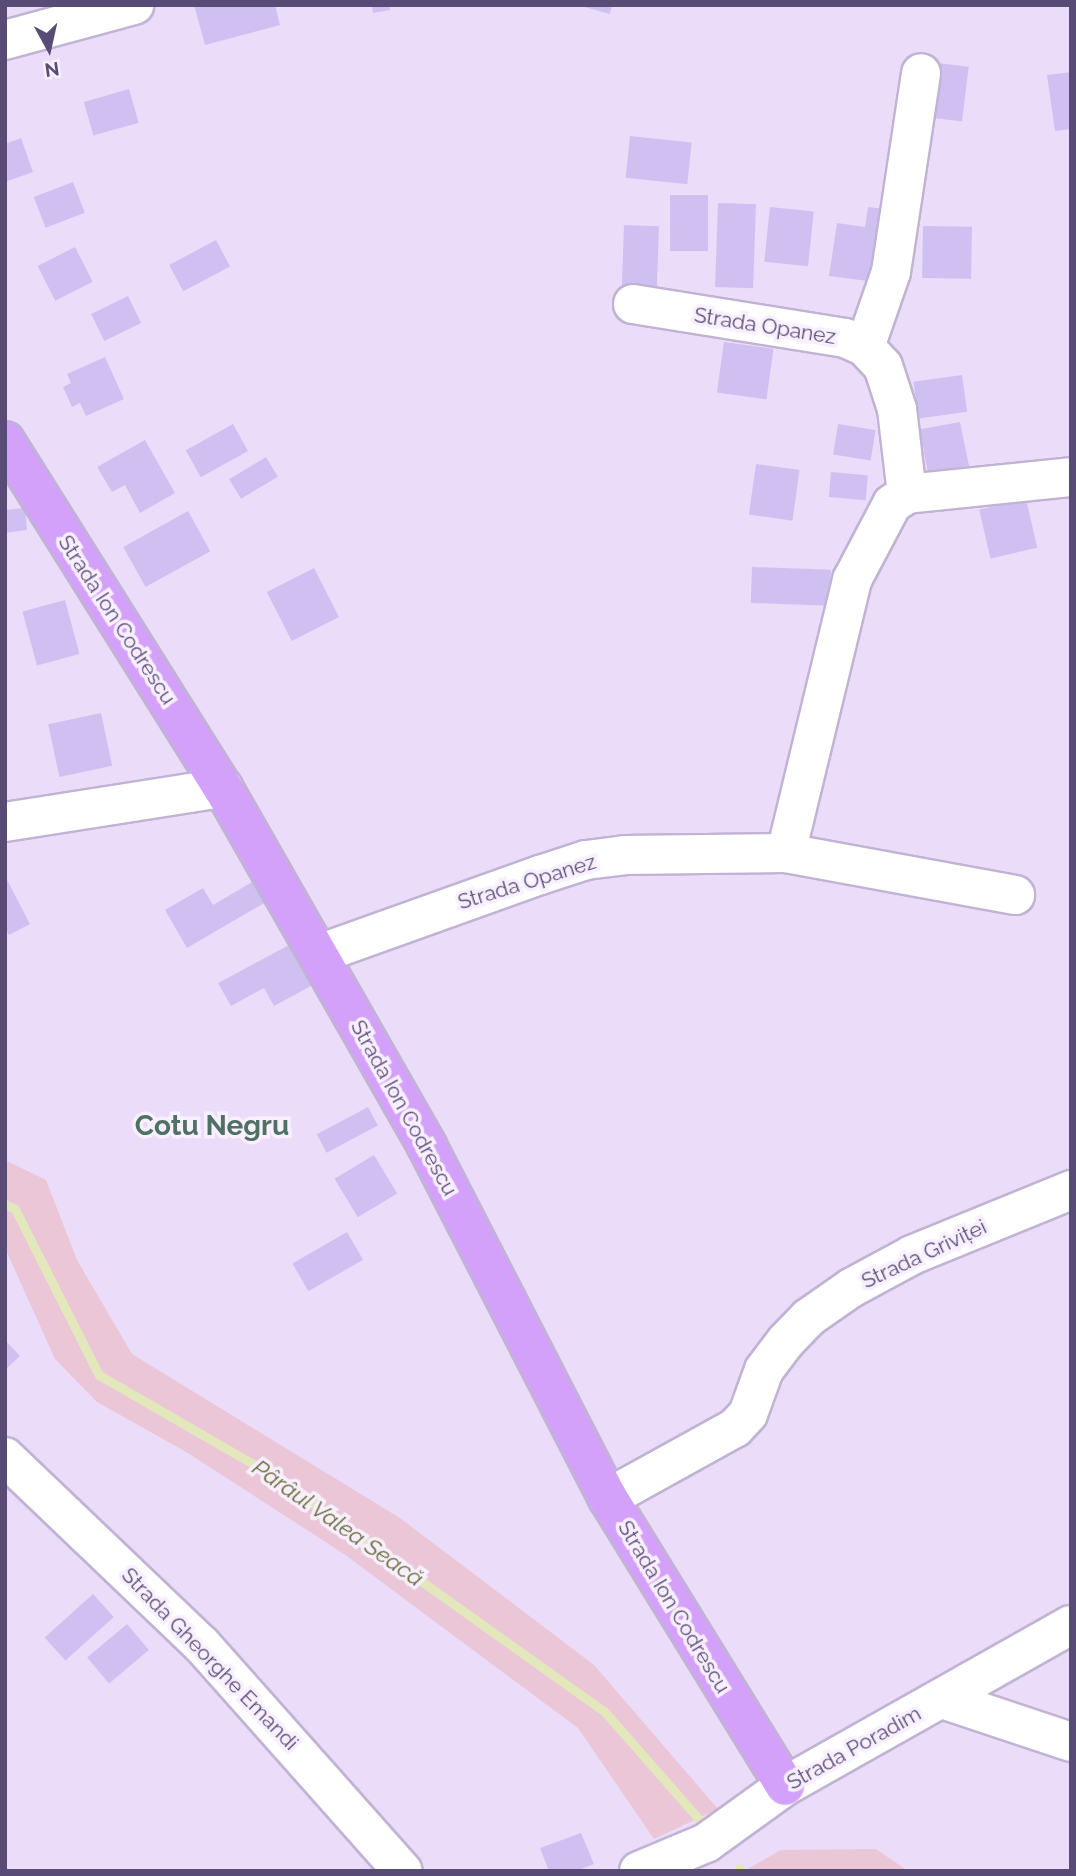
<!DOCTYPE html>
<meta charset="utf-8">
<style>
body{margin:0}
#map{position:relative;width:1076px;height:1876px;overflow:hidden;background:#f3e8fc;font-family:Raleway,sans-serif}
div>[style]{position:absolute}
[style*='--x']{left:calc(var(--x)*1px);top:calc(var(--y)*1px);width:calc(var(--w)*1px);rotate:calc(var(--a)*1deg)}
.residential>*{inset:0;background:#ebdcf9;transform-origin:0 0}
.green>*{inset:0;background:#ebc6d7}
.stream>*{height:9px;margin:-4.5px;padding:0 4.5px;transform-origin:4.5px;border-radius:4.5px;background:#e3e7bc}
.building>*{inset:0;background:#d0c0f2;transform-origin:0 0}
.roads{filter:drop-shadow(2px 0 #c0b3d4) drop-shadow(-2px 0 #c0b3d4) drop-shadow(0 2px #c0b3d4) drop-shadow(0 -2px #c0b3d4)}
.minor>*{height:38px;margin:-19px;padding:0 19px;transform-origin:19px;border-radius:19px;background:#fff}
.major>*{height:38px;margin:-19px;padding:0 19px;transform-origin:19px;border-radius:19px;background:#d4a1fa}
span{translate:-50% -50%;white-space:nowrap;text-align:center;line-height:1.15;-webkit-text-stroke:7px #f8efff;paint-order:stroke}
.street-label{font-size:21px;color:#584c77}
.water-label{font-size:23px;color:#686e39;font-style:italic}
.district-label{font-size:28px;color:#4e7163;font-weight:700}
.frame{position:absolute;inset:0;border:7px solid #584c77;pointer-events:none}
.north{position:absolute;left:14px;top:14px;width:70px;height:70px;-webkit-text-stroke:5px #f8efff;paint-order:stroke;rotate:172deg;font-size:19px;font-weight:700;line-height:28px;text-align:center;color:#584c77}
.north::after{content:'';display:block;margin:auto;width:24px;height:32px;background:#584c77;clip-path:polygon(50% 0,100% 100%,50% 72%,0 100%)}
</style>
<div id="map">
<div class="residential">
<i style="left:5px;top:5px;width:1066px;height:1866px"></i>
</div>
<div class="green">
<i style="clip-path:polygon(5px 1160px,46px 1180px,77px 1260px,132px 1354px,400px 1518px,594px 1665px,718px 1809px,654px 1839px,578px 1728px,344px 1554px,188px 1453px,97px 1402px,55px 1359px,5px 1248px)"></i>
<i style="clip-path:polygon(876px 1849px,908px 1871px,744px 1871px,781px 1850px)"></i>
</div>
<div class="stream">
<i style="--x:5;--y:1204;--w:11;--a:27"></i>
<i style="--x:15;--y:1209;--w:186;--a:63.2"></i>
<i style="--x:99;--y:1375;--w:202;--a:30"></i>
<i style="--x:274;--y:1476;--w:405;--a:35.5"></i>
<i style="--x:604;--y:1711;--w:153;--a:48.7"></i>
<i style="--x:739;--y:1868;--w:4;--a:56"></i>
</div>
<div class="building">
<i style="clip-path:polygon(194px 5px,275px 5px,280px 25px,205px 45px)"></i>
<i style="clip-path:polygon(372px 5px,389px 5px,390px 10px,373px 13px)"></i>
<i style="clip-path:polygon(577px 5px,612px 5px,610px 14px)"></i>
<i style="left:929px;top:62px;width:40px;height:55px;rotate:7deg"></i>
<i style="clip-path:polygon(1071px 72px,1071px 129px,1055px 131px,1047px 75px)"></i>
<i style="left:129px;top:89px;width:35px;height:47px;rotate:74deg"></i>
<i style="left:630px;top:136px;width:62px;height:42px;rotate:6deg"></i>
<i style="clip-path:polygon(21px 138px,33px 172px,5px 182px,5px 144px)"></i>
<i style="left:73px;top:182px;width:33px;height:42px;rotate:69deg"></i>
<i style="left:670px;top:195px;width:38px;height:56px"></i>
<i style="left:718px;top:203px;width:38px;height:84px;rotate:2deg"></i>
<i style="left:770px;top:207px;width:44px;height:55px;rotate:6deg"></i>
<i style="clip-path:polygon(868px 207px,885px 209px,875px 282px,829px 276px,837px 223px,865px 227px)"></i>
<i style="left:624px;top:225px;width:35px;height:66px;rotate:2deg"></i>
<i style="left:923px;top:226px;width:49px;height:52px;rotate:1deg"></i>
<i style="left:216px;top:240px;width:30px;height:53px;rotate:62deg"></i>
<i style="left:75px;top:247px;width:39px;height:42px;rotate:63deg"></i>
<i style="left:128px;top:296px;width:30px;height:41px;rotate:64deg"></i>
<i style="left:724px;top:342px;width:50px;height:51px;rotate:8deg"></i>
<i style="clip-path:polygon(105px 357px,124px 399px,86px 416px,80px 403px,72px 407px,63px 387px,71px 383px,67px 374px)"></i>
<i style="left:962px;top:375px;width:37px;height:49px;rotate:82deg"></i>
<i style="clip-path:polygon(960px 422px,969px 466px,928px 473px,923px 446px,914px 448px,911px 431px)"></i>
<i style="left:233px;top:424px;width:31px;height:54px;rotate:61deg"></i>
<i style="left:838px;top:424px;width:38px;height:31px;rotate:9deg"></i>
<i style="clip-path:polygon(145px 440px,175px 493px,140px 513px,125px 485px,112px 492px,97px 467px)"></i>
<i style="left:266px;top:457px;width:23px;height:43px;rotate:59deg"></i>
<i style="left:756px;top:464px;width:44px;height:51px;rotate:8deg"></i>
<i style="left:831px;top:472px;width:37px;height:25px;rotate:5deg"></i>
<i style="left:1026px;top:499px;width:50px;height:48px;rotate:77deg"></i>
<i style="clip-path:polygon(25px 508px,27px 530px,5px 533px,5px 510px)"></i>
<i style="left:188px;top:511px;width:46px;height:74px;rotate:61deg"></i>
<i style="left:752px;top:567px;width:79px;height:36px;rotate:2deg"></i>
<i style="left:314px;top:568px;width:55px;height:53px;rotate:63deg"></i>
<i style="left:65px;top:600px;width:56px;height:44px;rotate:75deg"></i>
<i style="left:101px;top:713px;width:54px;height:54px;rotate:78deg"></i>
<i style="clip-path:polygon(5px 876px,30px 924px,9px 935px,5px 927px)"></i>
<i style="clip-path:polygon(254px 881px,266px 902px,187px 948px,165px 910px,203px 888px,213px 905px)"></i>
<i style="clip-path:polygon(289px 945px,311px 986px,274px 1006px,264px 988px,231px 1006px,218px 983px)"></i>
<i style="left:368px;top:1107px;width:21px;height:58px;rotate:62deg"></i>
<i style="left:374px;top:1155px;width:45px;height:46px;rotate:59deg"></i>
<i style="left:347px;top:1232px;width:32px;height:63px;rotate:60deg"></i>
<i style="clip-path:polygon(5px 1340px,20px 1356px,5px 1370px)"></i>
<i style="left:93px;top:1594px;width:31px;height:65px;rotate:48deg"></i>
<i style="left:127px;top:1624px;width:34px;height:52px;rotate:50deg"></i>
<i style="clip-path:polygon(581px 1833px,594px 1864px,576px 1871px,549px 1871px,540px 1848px)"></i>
</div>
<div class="roads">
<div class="minor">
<i style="--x:5;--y:40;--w:134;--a:-15.2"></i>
<i style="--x:633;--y:304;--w:215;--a:9.1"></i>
<i style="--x:845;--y:338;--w:22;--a:24"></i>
<i style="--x:865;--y:347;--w:26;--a:47"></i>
<i style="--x:883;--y:366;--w:45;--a:72"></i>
<i style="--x:897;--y:409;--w:86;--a:83.3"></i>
<i style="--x:865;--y:347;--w:79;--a:-70.9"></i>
<i style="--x:891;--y:272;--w:201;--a:-81.4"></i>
<i style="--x:5;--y:822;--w:221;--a:-8.9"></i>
<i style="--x:786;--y:853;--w:281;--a:-76.4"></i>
<i style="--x:852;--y:580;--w:86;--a:-62.2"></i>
<i style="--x:892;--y:504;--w:18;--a:-34"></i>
<i style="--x:907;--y:494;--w:165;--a:-5.9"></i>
<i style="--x:319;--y:954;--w:235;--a:-19.7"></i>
<i style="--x:540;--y:875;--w:48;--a:-18.1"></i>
<i style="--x:586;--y:860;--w:38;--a:-7"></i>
<i style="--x:624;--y:855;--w:162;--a:-0.7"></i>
<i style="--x:786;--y:853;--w:233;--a:10.4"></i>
<i style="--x:5;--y:1457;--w:272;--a:43.7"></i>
<i style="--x:202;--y:1645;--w:302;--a:48.4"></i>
<i style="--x:608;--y:1498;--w:145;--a:-28.9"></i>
<i style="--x:735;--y:1428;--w:19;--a:-47"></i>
<i style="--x:748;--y:1414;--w:47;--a:-70"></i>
<i style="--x:764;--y:1370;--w:36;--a:-53"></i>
<i style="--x:786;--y:1341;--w:32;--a:-46"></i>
<i style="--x:808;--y:1318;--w:52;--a:-34.9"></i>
<i style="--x:851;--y:1288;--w:69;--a:-28.4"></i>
<i style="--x:912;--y:1255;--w:172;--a:-22.2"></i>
<i style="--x:942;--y:1699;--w:136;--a:18.4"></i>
<i style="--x:639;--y:1871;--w:73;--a:-22.7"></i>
<i style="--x:706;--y:1843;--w:97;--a:-35.8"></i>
<i style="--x:785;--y:1786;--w:328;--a:-29.4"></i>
</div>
<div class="major">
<i style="--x:5;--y:441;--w:410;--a:57.9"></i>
<i style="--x:223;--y:788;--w:412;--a:60.3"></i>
<i style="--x:427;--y:1146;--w:396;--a:62.8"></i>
<i style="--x:608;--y:1498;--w:338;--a:58.4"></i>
</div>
</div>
<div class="street-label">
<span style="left:765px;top:326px;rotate:9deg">Strada Opanez</span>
<span style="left:117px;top:620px;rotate:57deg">Strada Ion Codrescu</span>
<span style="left:527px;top:882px;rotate:-17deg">Strada Opanez</span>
<span style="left:404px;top:1108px;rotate:61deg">Strada Ion Codrescu</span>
<span style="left:924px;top:1254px;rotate:-25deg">Strada Griviței</span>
<span style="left:674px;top:1607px;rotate:59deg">Strada Ion Codrescu</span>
<span style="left:210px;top:1659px;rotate:46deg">Strada Gheorghe Emandi</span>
<span style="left:854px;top:1748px;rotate:-29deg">Strada Poradim</span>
</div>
<div class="water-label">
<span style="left:338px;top:1523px;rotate:35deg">Pârâul Valea Seacă</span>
</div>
<div class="district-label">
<span style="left:212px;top:1126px">Cotu Negru</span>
</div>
<div class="frame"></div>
<div class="north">N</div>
</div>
